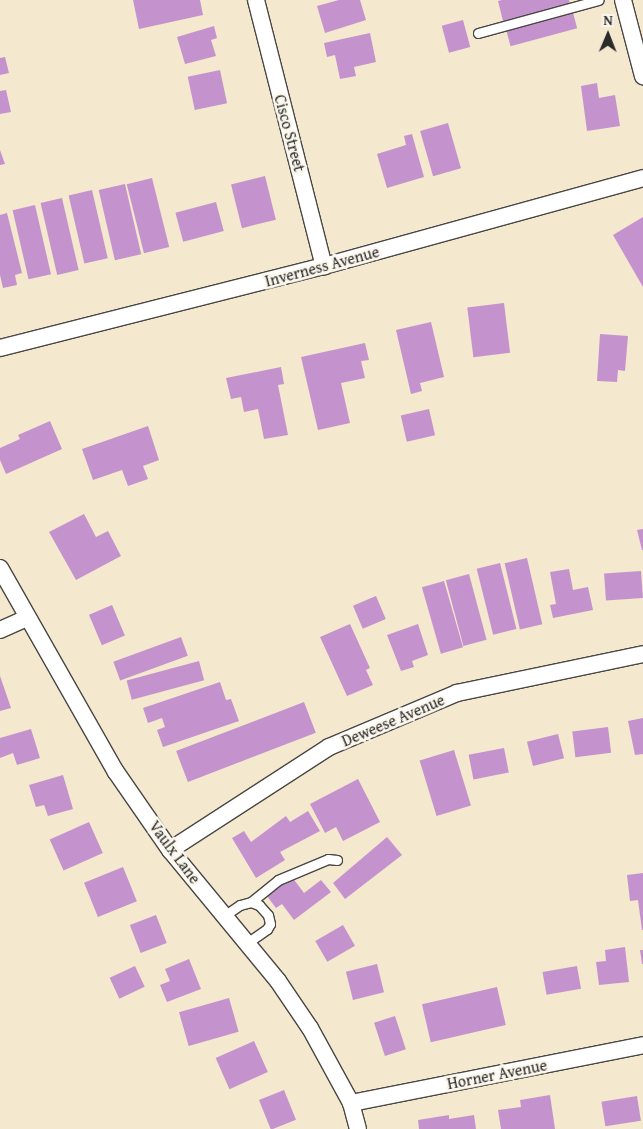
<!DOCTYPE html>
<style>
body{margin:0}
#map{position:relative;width:643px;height:1129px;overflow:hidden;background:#f4e8cf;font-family:"Gentium Book Plus",serif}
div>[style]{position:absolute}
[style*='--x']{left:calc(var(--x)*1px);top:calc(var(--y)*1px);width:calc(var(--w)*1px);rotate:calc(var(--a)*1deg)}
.building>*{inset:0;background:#c493cd;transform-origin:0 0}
.roads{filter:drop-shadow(1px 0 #494744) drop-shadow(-1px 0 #494744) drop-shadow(0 1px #494744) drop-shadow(0 -1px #494744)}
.service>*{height:9px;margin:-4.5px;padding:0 4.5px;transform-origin:4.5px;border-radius:4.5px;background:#fff}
.minor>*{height:16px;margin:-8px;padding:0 8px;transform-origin:8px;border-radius:8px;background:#fff}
span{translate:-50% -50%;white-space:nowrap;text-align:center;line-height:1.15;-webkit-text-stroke:5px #fbf7ec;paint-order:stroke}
.street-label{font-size:16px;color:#2b2b2b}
.north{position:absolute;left:583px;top:10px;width:50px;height:50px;-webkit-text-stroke:4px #fbf7ec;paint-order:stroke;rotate:1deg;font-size:14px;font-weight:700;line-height:20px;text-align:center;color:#2b2b2b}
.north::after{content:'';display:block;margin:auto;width:18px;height:22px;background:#2b2b2b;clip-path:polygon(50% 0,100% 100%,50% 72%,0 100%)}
</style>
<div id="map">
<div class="building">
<i style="clip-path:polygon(133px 0,200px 0,203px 15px,139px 29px)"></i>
<i style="clip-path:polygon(339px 0,360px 0,366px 20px,325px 33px,317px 6px)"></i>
<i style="clip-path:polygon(502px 0,569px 0,570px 4px,503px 21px,498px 1px)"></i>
<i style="left:572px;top:9px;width:20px;height:69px;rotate:75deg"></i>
<i style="left:463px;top:20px;width:28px;height:22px;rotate:75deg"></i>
<i style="clip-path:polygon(214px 26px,217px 38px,211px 40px,216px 56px,185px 64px,177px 37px)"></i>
<i style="clip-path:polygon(370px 33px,376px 62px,354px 67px,356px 76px,340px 79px,335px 55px,327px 57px,324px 43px)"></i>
<i style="clip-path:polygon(5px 57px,9px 73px,0 75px,0 58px)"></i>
<i style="left:220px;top:70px;width:34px;height:33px;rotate:78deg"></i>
<i style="clip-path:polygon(597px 83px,599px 98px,615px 95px,620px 126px,587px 131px,581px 86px)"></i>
<i style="clip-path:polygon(6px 90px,11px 112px,0 114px,0 91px)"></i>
<i style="left:448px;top:123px;width:47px;height:29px;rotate:74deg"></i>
<i style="clip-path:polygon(412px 134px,424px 177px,387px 188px,377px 154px,406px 145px,404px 136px)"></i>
<i style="clip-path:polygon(0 150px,5px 164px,0 165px)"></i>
<i style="left:265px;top:176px;width:45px;height:35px;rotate:76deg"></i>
<i style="left:152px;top:178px;width:71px;height:26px;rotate:76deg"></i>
<i style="left:125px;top:184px;width:72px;height:27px;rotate:77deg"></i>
<i style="left:92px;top:190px;width:70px;height:24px;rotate:77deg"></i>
<i style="left:62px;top:198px;width:74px;height:22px;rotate:77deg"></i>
<i style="left:216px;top:202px;width:30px;height:42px;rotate:75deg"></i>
<i style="left:35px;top:205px;width:71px;height:23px;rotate:77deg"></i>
<i style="clip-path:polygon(7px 213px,22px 273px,15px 275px,17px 285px,3px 288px,0 275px,0 215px)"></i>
<i style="clip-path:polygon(643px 217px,643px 287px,613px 235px)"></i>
<i style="left:504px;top:303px;width:50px;height:37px;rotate:83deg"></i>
<i style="clip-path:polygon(431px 322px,444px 377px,420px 383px,422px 391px,411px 394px,396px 330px)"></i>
<i style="clip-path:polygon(600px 334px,628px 336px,625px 371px,618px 370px,617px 382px,597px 381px)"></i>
<i style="clip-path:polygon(365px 343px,369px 360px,361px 361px,365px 378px,341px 383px,350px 423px,318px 430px,301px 357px)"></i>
<i style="clip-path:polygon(281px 367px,284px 384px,278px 385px,288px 435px,264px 439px,258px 409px,244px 412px,241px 397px,231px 399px,226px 378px)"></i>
<i style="left:429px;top:409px;width:27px;height:29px;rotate:77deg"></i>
<i style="clip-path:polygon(50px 421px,62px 449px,6px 474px,0 460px,0 448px,20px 439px,18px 435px)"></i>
<i style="clip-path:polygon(148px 426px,159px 460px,143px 466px,148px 479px,128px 486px,122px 470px,93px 480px,82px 449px)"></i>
<i style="clip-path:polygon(84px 514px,96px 537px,108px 531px,121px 556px,76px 580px,49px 532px)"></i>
<i style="clip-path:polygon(643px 529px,643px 550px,642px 550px,637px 530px)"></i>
<i style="left:527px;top:558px;width:68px;height:23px;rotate:77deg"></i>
<i style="left:500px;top:563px;width:68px;height:24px;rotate:76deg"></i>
<i style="clip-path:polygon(569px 569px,573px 590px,588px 587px,593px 610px,553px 618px,550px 605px,556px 604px,550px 572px)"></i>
<i style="left:641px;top:571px;width:27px;height:37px;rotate:86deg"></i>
<i style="left:469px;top:574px;width:68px;height:24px;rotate:75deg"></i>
<i style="left:444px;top:581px;width:69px;height:23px;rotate:74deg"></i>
<i style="left:376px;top:596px;width:25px;height:25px;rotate:67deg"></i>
<i style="left:112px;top:605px;width:33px;height:25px;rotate:67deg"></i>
<i style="clip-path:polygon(350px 624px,370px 668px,366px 670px,373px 685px,347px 696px,320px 637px)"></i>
<i style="clip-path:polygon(418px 624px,428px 655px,412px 661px,414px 667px,401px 671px,387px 635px)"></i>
<i style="left:181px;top:637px;width:20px;height:72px;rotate:70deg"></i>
<i style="left:199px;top:661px;width:20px;height:75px;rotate:75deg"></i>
<i style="clip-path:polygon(0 676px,11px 708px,0 711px)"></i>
<i style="clip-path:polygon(220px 682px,226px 700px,231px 699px,239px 721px,163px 747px,157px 730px,165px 727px,162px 718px,148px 723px,143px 708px)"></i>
<i style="left:304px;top:702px;width:33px;height:137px;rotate:69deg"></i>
<i style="clip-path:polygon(643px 718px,643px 754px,635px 755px,628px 721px)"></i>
<i style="left:608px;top:727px;width:26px;height:36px;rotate:83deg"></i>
<i style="clip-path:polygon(31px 729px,40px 758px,17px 765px,13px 753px,0 758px,0 738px)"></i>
<i style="left:558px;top:734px;width:25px;height:32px;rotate:76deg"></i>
<i style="left:504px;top:748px;width:25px;height:36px;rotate:79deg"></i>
<i style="left:454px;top:750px;width:58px;height:36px;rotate:73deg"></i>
<i style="clip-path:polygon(63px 775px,73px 809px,48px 816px,44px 805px,36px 807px,29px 785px)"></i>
<i style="clip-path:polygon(358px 779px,380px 822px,343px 841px,336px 827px,325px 833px,310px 804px)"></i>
<i style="clip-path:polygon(308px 811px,320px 831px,280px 852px,285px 860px,256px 878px,232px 838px,244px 831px,251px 842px,286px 816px,290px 822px)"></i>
<i style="left:89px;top:822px;width:34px;height:43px;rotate:66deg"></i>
<i style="clip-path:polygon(387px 837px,402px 855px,345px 899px,333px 883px)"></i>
<i style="left:123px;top:867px;width:37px;height:42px;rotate:68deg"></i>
<i style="clip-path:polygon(643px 873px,643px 930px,642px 930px,638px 900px,630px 901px,627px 875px)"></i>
<i style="clip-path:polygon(292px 877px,304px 893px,321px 880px,331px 892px,294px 920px,282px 904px,276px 908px,267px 896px)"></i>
<i style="left:156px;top:915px;width:30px;height:28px;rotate:69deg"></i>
<i style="left:343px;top:925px;width:24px;height:32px;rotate:60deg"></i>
<i style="clip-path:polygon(625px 947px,629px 982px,599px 985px,596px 962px,606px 961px,605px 950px)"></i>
<i style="clip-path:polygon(640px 950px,643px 950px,643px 964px,642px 964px)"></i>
<i style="clip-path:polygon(189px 959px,201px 989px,167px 1002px,160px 985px,170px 981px,165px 969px)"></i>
<i style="left:377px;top:964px;width:29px;height:32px;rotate:76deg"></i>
<i style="left:135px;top:966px;width:23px;height:28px;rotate:65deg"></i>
<i style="left:577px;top:966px;width:23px;height:35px;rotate:80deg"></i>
<i style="left:497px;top:987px;width:39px;height:77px;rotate:77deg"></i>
<i style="left:229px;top:998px;width:35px;height:52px;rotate:74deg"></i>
<i style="left:395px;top:1016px;width:35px;height:22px;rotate:72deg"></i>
<i style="left:254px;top:1041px;width:34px;height:42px;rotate:66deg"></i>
<i style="left:284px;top:1090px;width:32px;height:27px;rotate:68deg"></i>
<i style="clip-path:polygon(550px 1095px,555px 1129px,501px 1129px,498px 1110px,521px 1107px,520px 1100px)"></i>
<i style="left:637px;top:1096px;width:25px;height:36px;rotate:81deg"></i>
<i style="clip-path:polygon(449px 1115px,449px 1119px,474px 1115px,476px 1129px,419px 1129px,418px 1120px)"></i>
</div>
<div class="roads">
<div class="service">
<i style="--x:478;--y:33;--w:125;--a:-15.3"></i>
<i style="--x:251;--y:902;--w:35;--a:-39"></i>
<i style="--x:278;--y:880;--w:54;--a:-22.8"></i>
<i style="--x:328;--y:859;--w:9;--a:6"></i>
<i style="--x:224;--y:916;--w:19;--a:-35"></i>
<i style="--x:240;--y:905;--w:11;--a:-15"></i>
<i style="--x:251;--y:902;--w:9;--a:21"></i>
<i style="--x:259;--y:905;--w:13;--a:48"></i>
<i style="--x:268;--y:915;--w:9;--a:77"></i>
<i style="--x:270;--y:924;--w:6;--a:121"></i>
<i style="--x:267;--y:929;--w:24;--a:145"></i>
</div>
<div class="minor">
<i style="--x:256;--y:0;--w:275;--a:75.7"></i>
<i style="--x:623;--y:0;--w:79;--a:75.3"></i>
<i style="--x:0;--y:348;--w:334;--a:-14.2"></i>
<i style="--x:324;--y:266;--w:331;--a:-15.4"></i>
<i style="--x:0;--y:568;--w:235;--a:60.4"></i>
<i style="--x:116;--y:772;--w:95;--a:55.3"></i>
<i style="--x:170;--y:850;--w:170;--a:50.5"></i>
<i style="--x:278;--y:981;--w:57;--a:55.8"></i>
<i style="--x:310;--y:1028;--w:85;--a:61.3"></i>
<i style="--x:351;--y:1103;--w:27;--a:75"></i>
<i style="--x:0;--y:630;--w:30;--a:-24"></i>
<i style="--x:170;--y:850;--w:189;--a:-32.9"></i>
<i style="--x:329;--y:747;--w:139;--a:-22.9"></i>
<i style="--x:457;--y:693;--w:190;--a:-11.8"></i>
<i style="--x:351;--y:1103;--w:298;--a:-11.2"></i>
</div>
</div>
<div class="street-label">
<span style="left:290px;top:133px;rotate:75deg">Cisco Street</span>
<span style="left:322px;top:266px;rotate:-15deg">Inverness Avenue</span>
<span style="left:393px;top:720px;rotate:-23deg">Deweese Avenue</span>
<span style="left:175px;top:852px;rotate:53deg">Vaulx Lane</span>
<span style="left:497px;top:1074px;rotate:-11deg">Horner Avenue</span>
</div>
<div class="north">N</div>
</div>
